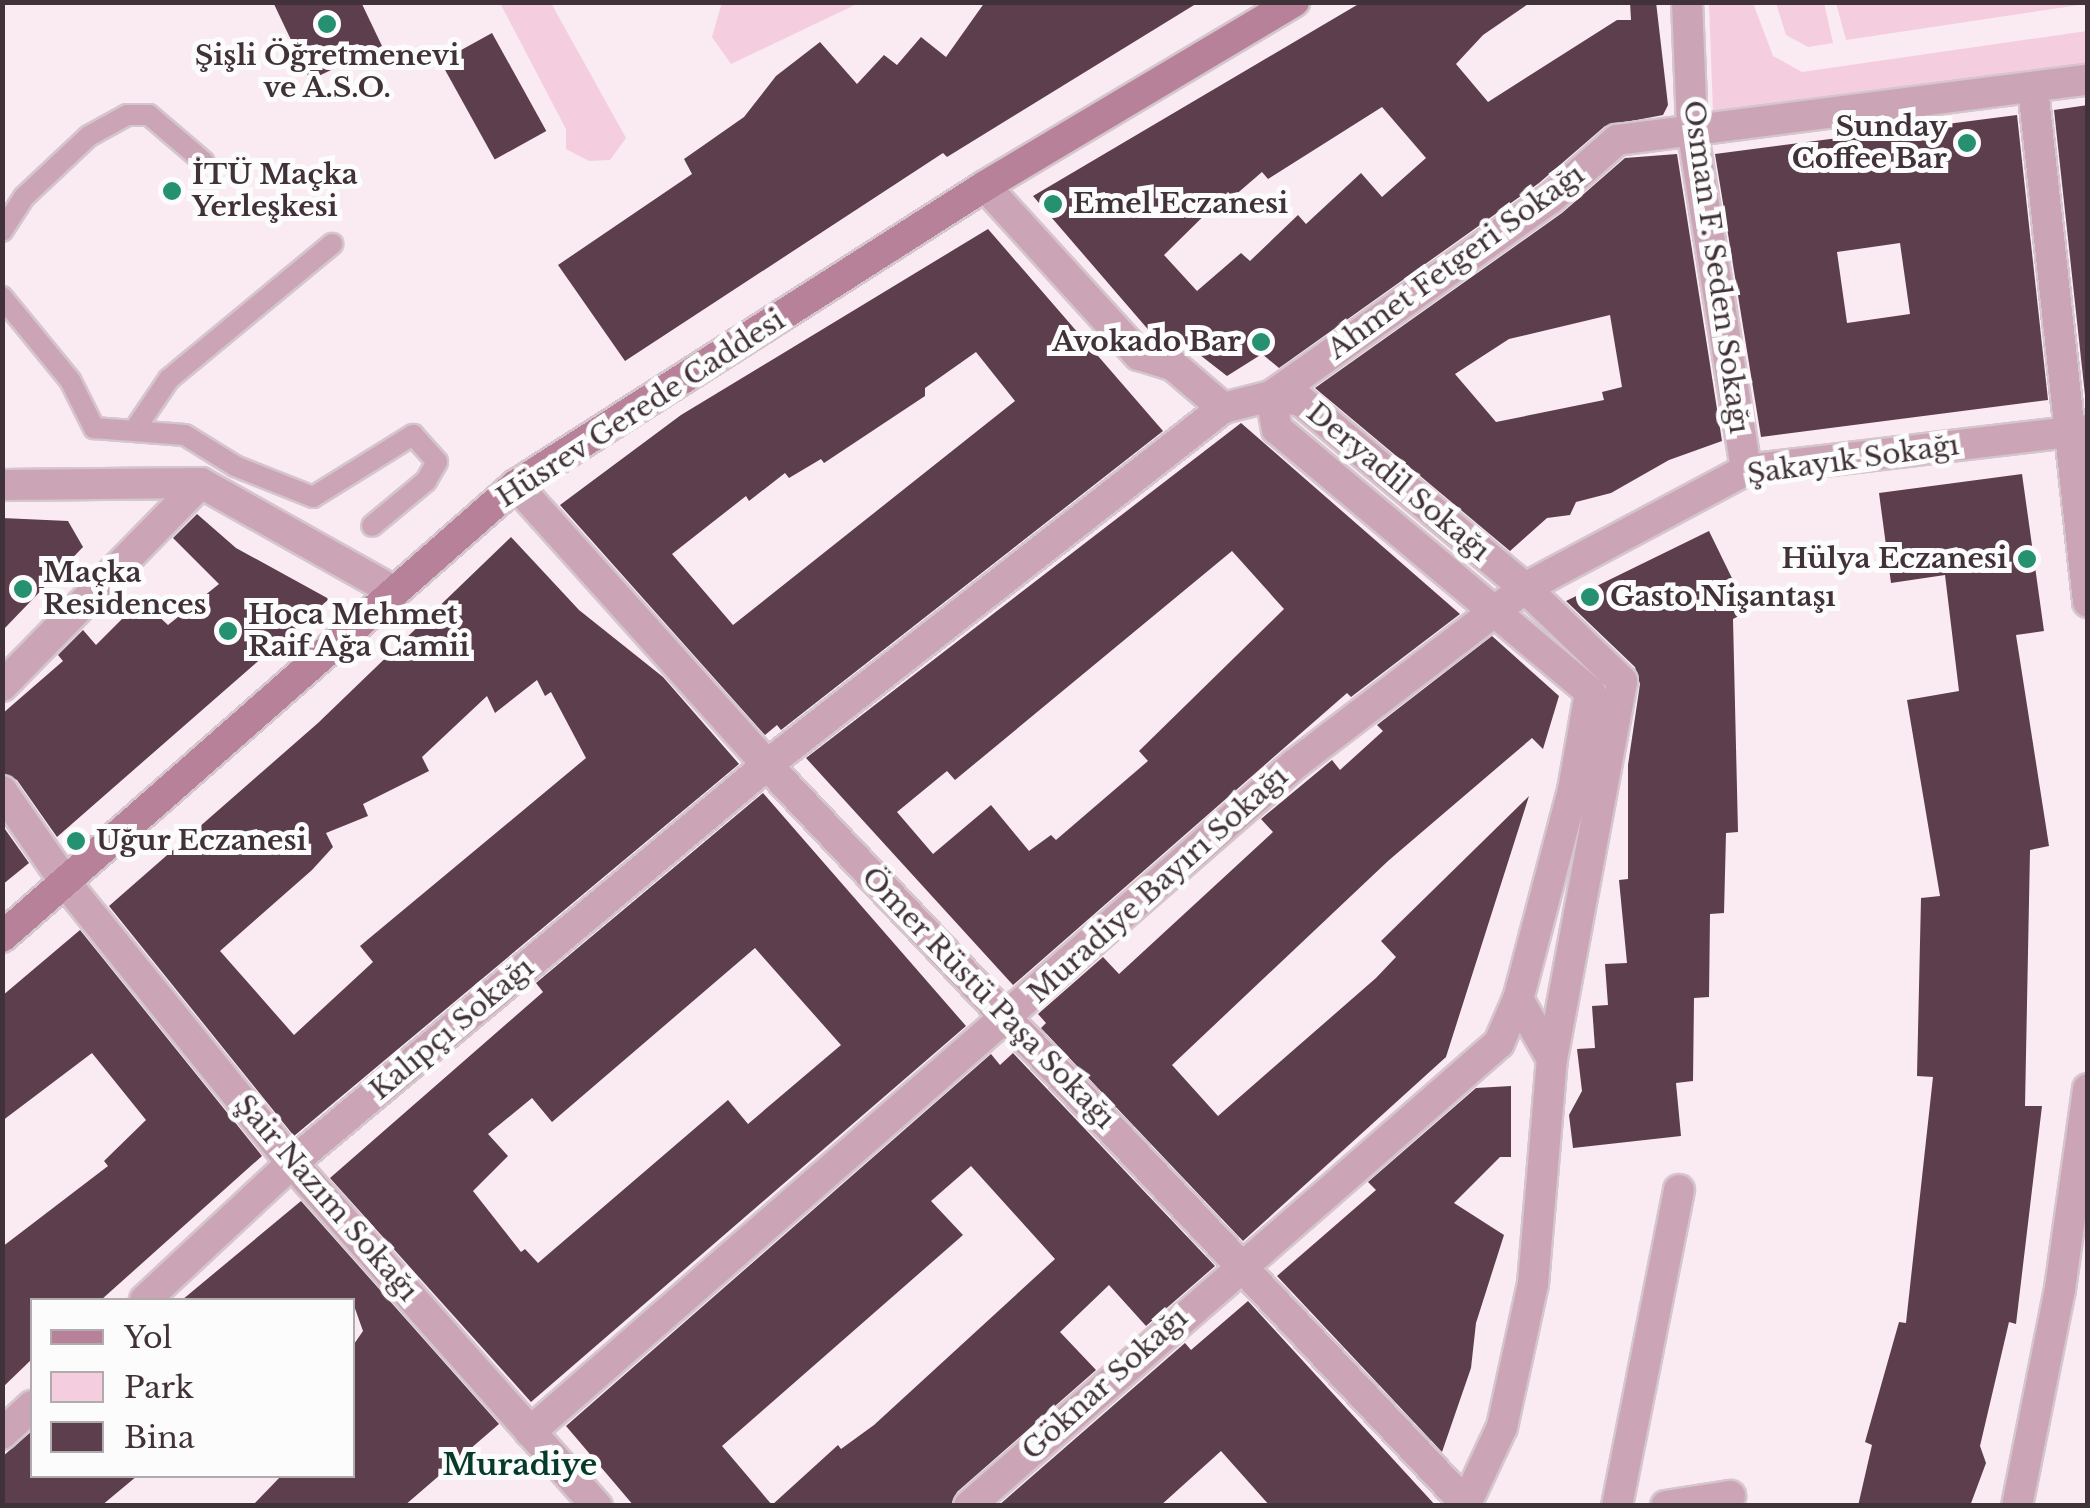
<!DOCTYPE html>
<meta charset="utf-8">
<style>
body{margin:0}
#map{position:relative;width:2090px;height:1508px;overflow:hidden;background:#faeaf1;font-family:"Libre Baskerville",serif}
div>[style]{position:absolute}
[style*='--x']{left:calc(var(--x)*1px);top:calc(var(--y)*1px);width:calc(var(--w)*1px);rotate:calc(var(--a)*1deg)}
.green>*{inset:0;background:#f4cede}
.building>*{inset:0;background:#5d3e4c;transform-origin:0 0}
.roads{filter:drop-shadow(2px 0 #d5c5cc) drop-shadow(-2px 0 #d5c5cc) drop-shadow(0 2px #d5c5cc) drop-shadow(0 -2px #d5c5cc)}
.lane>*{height:20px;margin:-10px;padding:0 10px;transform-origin:10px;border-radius:10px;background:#cba5b6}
.street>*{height:30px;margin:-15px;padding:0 15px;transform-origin:15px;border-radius:15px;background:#cba5b6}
.secondary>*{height:30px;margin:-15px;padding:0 15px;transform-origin:15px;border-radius:15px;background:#b7819a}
.dots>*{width:28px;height:28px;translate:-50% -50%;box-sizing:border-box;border:5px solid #fcfcfc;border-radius:50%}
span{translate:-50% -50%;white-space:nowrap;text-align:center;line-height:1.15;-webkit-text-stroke:10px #fcfcfc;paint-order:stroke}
.poi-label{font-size:28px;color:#413239;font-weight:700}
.right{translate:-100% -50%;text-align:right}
.left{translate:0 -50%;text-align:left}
.street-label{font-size:28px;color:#413239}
.neighbourhood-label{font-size:30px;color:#063b2b;font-weight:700}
.frame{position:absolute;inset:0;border:5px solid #413239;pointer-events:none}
.legend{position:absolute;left:30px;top:1298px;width:325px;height:180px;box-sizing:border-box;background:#fcfcfc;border:2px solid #b1abae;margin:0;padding:12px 18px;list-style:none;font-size:30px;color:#413239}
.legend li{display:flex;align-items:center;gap:20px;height:50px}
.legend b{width:50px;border:2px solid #b1abae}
</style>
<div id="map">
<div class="green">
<i style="clip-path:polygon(722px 2px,859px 2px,859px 3px,731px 64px,712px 37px)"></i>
<i style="clip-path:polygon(500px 3px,551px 3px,626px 138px,610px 160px,589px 161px,566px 149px,566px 129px)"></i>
<i style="clip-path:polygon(1709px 3px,1753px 3px,1773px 56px,1802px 72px,2087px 31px,2087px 63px,1713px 112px)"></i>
<i style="clip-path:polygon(1776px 3px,1824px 3px,1833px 43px,1808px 47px,1786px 35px)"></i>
<i style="clip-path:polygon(1911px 3px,1912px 5px,2086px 4px,1846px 40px,1836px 3px)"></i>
</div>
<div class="building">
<i style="clip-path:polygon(273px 2px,361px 2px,382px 46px,310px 80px)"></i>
<i style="clip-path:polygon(985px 2px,1199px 2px,947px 157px,943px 153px,625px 361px,558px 265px,692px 174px,684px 159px,744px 117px,776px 76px,820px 42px,857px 84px,884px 55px,897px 65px,921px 37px,946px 57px)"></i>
<i style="clip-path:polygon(evenodd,1362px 2px,1531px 2px,1483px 35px,1456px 64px,1488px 102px,1617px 20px,1631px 20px,1630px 2px,1656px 2px,1668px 105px,1663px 115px,1605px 126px,1539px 183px,1279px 368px,1262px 354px,1227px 376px,1182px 341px,1174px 346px,1158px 341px,1033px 196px,1362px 2px,1382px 107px,1426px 158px,1382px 197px,1361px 173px,1306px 224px,1298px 215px,1250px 261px,1241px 253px,1197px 291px,1164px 255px,1228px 192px,1233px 197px,1262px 172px,1268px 179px,1382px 107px)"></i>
<i style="left:492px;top:33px;width:112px;height:59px;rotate:61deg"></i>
<i style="clip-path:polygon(2088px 105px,2088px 395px,2085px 395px,2054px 110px)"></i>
<i style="clip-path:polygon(evenodd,2017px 115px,2048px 400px,1761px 437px,1715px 154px,2017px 115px,1900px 243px,1910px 314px,1847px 323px,1837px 252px,1900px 243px)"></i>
<i style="clip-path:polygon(evenodd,1677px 154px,1722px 441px,1669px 460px,1611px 493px,1576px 502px,1570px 515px,1547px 518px,1510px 551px,1315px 388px,1562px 213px,1625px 158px,1677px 154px,1610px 315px,1622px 387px,1602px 392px,1604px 400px,1496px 422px,1455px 374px,1509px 339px,1610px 315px)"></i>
<i style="clip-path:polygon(evenodd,988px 229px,1163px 431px,781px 730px,777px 725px,765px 735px,560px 505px,681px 415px,988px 229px,976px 352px,1015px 401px,733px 625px,672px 554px,746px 496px,749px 501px,785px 473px,789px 478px,821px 459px,824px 463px,925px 396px,925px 388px,976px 352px)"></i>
<i style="clip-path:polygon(evenodd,1241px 423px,1460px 614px,1351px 697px,1347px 693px,1013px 985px,806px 758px,1241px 423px,1232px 551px,1284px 609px,1139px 751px,1148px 761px,1056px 840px,1051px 835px,1029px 851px,991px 805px,933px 854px,897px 812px,947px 771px,955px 780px,1232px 551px)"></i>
<i style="clip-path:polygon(2022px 474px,2044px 631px,2016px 635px,2049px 846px,2030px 850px,2025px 1106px,2042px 1106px,2016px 1324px,2009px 1322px,1980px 1446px,1986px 1463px,1970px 1506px,1858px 1506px,1872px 1445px,1865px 1442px,1899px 1322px,1906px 1323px,1933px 1077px,1917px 1076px,1921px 898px,1940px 896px,1907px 700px,1959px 691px,1945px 575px,1891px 583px,1879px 493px)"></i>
<i style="clip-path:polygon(197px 514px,236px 548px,329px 599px,57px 837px,17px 780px,2px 773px,2px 714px,63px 661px,58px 655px,83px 630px,96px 645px,141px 600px,168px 625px,219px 584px,173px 538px)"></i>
<i style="clip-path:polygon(2px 518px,68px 521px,83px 547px,2px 631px)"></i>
<i style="clip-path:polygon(1709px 531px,1748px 611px,1733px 619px,1738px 832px,1726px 833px,1724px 913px,1710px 914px,1709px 997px,1694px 998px,1693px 1081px,1676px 1083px,1681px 1136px,1573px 1148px,1569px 1115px,1582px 1091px,1577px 1049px,1595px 1048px,1592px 1006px,1608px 1005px,1605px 964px,1627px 963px,1619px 880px,1628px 879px,1628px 765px,1640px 684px,1635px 667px,1566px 601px)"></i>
<i style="clip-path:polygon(evenodd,511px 537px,579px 610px,663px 677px,739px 764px,294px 1136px,109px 906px,318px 723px,511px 537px,537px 680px,545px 696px,551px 692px,586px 758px,360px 946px,373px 962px,294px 1035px,220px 951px,312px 870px,333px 847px,326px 833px,368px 816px,363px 804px,429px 771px,422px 757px,487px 696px,495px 713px,537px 680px)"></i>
<i style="clip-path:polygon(1492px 636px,1559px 696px,1543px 749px,1532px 738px,1388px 861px,1172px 1065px,1218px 1116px,1376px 978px,1396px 957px,1381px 941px,1529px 796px,1446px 1057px,1243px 1241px,1041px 1028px,1046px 1023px,1038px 1014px,1103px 957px,1119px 974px,1273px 832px,1261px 819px,1332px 760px,1340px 770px,1383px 731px,1377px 725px)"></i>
<i style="clip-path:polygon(evenodd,763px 793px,966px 1026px,531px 1402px,330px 1178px,543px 992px,536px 983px,763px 793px,755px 948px,841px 1045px,748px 1124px,728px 1100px,538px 1263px,525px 1249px,521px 1252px,473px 1191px,508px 1156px,488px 1134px,532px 1098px,552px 1122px,755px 948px)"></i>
<i style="clip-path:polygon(2px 825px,29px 863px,2px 885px)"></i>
<i style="clip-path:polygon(80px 930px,262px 1156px,101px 1300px,32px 1300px,32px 1359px,2px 1388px,2px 1247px,108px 1166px,104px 1161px,146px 1120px,92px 1053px,2px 1121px,2px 996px)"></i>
<i style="clip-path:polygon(evenodd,1013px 1053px,1215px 1266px,1146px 1326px,1109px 1285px,1060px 1332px,1096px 1370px,957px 1492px,951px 1506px,634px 1506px,566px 1426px,991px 1054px,1000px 1065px,1013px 1053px,971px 1166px,1055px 1259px,874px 1425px,841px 1449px,838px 1445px,772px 1505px,722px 1446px,963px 1235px,931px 1201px,971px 1166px)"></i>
<i style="clip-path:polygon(1511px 1086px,1511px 1157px,1500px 1157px,1454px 1203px,1504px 1235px,1476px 1323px,1471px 1368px,1442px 1452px,1277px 1276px,1376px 1190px,1368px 1182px,1476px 1088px)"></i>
<i style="clip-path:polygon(301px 1201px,499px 1424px,404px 1506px,252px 1506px,281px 1476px,352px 1476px,352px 1347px,363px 1331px,352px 1300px,182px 1300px)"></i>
<i style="clip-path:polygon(1248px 1301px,1436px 1506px,1270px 1506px,1221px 1451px,1160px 1506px,998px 1506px,1185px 1343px,1191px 1350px)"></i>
<i style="clip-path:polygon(32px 1431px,32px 1476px,137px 1476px,101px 1506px,2px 1506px,2px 1457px)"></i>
</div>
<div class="roads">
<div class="lane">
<i style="--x:2;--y:231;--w:40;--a:-57.1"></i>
<i style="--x:24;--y:197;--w:89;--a:-43.2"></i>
<i style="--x:89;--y:136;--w:43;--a:-28.9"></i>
<i style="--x:127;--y:115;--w:22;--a:0"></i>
<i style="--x:149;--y:115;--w:72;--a:40.5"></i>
<i style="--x:2;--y:297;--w:107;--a:50.7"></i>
<i style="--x:70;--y:380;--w:54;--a:63.4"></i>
<i style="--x:94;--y:428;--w:91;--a:4.4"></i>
<i style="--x:185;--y:435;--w:59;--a:31.8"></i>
<i style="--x:235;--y:466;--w:84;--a:21.7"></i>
<i style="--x:313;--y:497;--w:118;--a:-31.8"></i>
<i style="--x:413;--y:435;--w:36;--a:48"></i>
<i style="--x:437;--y:462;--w:22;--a:120"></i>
<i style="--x:426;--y:481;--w:70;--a:140.2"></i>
<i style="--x:135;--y:429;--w:60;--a:-55.8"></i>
<i style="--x:169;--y:379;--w:212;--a:-39.6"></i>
</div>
<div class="street">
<i style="--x:1687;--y:2;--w:126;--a:87.7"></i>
<i style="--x:1692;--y:128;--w:346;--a:81"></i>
<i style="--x:2033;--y:88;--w:517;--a:83.89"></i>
<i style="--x:985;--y:186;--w:229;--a:47.7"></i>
<i style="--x:1139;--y:355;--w:37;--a:17"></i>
<i style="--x:1174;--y:366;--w:65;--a:40.6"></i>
<i style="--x:2;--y:485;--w:199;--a:-0.6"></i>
<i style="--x:201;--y:483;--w:223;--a:29.3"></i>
<i style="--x:516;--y:485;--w:376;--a:48.1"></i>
<i style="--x:767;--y:765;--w:1017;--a:46.59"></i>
<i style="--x:2;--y:686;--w:284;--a:-45.6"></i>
<i style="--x:2;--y:791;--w:111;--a:55.3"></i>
<i style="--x:65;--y:882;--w:361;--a:51.1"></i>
<i style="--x:292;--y:1163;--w:459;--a:48.4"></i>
<i style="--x:145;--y:1300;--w:201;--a:-43"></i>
<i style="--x:292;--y:1163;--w:620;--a:-39.96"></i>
<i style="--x:767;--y:765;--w:579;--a:-38.06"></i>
<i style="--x:1223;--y:408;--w:49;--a:-14"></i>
<i style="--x:1271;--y:396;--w:37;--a:-35"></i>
<i style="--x:1301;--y:375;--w:306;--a:-35.3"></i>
<i style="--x:1551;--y:198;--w:88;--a:-41.3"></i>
<i style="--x:1617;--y:140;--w:475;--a:-7.3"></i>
<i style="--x:530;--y:1432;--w:1016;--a:-41.13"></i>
<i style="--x:1295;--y:764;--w:290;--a:-37.4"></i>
<i style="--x:1525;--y:588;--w:251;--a:-28.1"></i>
<i style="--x:1746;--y:470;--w:344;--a:-6.7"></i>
<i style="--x:2;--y:1434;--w:41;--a:-43"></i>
<i style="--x:969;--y:1506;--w:704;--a:-41.14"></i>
<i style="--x:1499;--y:1043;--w:48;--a:-66.6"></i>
<i style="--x:1465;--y:1506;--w:87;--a:-64.9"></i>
<i style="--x:1502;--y:1427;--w:146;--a:-77.8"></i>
<i style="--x:1533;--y:1284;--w:226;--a:-85.2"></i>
<i style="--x:1552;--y:1059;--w:384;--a:-79.5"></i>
<i style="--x:1622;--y:681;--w:134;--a:-136.2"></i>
<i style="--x:1525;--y:588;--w:292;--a:-140.1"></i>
<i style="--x:1301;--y:401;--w:30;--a:-171"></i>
<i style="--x:1271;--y:396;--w:34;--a:80"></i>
<i style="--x:1277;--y:429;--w:409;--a:40"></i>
<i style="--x:1590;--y:692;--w:99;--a:99.8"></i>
<i style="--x:1573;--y:790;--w:216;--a:104.7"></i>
<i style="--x:1518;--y:999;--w:69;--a:60.5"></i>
<i style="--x:1617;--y:1506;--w:322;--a:-78.9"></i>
<i style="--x:1666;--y:1506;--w:65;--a:-8.9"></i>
<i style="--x:2017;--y:1506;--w:221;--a:-78.8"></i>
<i style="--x:2060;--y:1289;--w:202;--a:-82"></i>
</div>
<div class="secondary">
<i style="--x:2;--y:937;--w:684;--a:-41.33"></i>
<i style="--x:516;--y:485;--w:556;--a:-32.52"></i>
<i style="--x:985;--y:186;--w:360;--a:-30.8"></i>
</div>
</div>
<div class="dots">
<i style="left:327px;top:24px;background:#259170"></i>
<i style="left:1967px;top:143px;background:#259170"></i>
<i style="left:172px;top:191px;background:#259170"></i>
<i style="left:1053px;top:204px;background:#259170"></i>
<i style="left:1261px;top:342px;background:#259170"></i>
<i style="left:2027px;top:559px;background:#259170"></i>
<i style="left:23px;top:589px;background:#259170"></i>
<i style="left:1590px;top:597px;background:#259170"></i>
<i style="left:228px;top:631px;background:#259170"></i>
<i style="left:76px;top:841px;background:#259170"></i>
</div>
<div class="poi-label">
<span style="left:327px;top:72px">Şişli Öğretmenevi<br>ve A.S.O.</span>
<span class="right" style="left:1947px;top:143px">Sunday<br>Coffee Bar</span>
<span class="left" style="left:192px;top:191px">İTÜ Maçka<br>Yerleşkesi</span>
<span class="left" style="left:1073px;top:204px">Emel Eczanesi</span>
<span class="right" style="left:1241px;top:342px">Avokado Bar</span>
<span class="right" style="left:2007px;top:559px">Hülya Eczanesi</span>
<span class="left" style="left:43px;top:589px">Maçka<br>Residences</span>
<span class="left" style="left:1610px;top:597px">Gasto Nişantaşı</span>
<span class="left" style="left:248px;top:631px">Hoca Mehmet<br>Raif Ağa Camii</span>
<span class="left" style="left:96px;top:841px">Uğur Eczanesi</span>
</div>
<div class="street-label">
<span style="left:1456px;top:262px;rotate:-36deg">Ahmet Fetgeri Sokağı</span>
<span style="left:1716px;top:267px;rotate:82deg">Osman F. Seden Sokağı</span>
<span style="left:641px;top:409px;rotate:-33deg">Hüsrev Gerede Caddesi</span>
<span style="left:1853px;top:460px;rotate:-8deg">Şakayık Sokağı</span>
<span style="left:1398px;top:482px;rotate:40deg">Deryadil Sokağı</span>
<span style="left:1158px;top:885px;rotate:-42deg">Muradiye Bayırı Sokağı</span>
<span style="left:988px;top:998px;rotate:46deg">Ömer Rüstü Paşa Sokağı</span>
<span style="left:452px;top:1029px;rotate:-40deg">Kalıpçı Sokağı</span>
<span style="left:326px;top:1198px;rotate:49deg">Şair Nazım Sokağı</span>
<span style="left:1105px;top:1384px;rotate:-42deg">Göknar Sokağı</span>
</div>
<div class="neighbourhood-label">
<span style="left:520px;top:1465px">Muradiye</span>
</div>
<div class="frame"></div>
<ul class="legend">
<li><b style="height:12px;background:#b7819a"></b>Yol</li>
<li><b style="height:28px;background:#f4cede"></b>Park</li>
<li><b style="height:28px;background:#5d3e4c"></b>Bina</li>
</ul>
</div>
